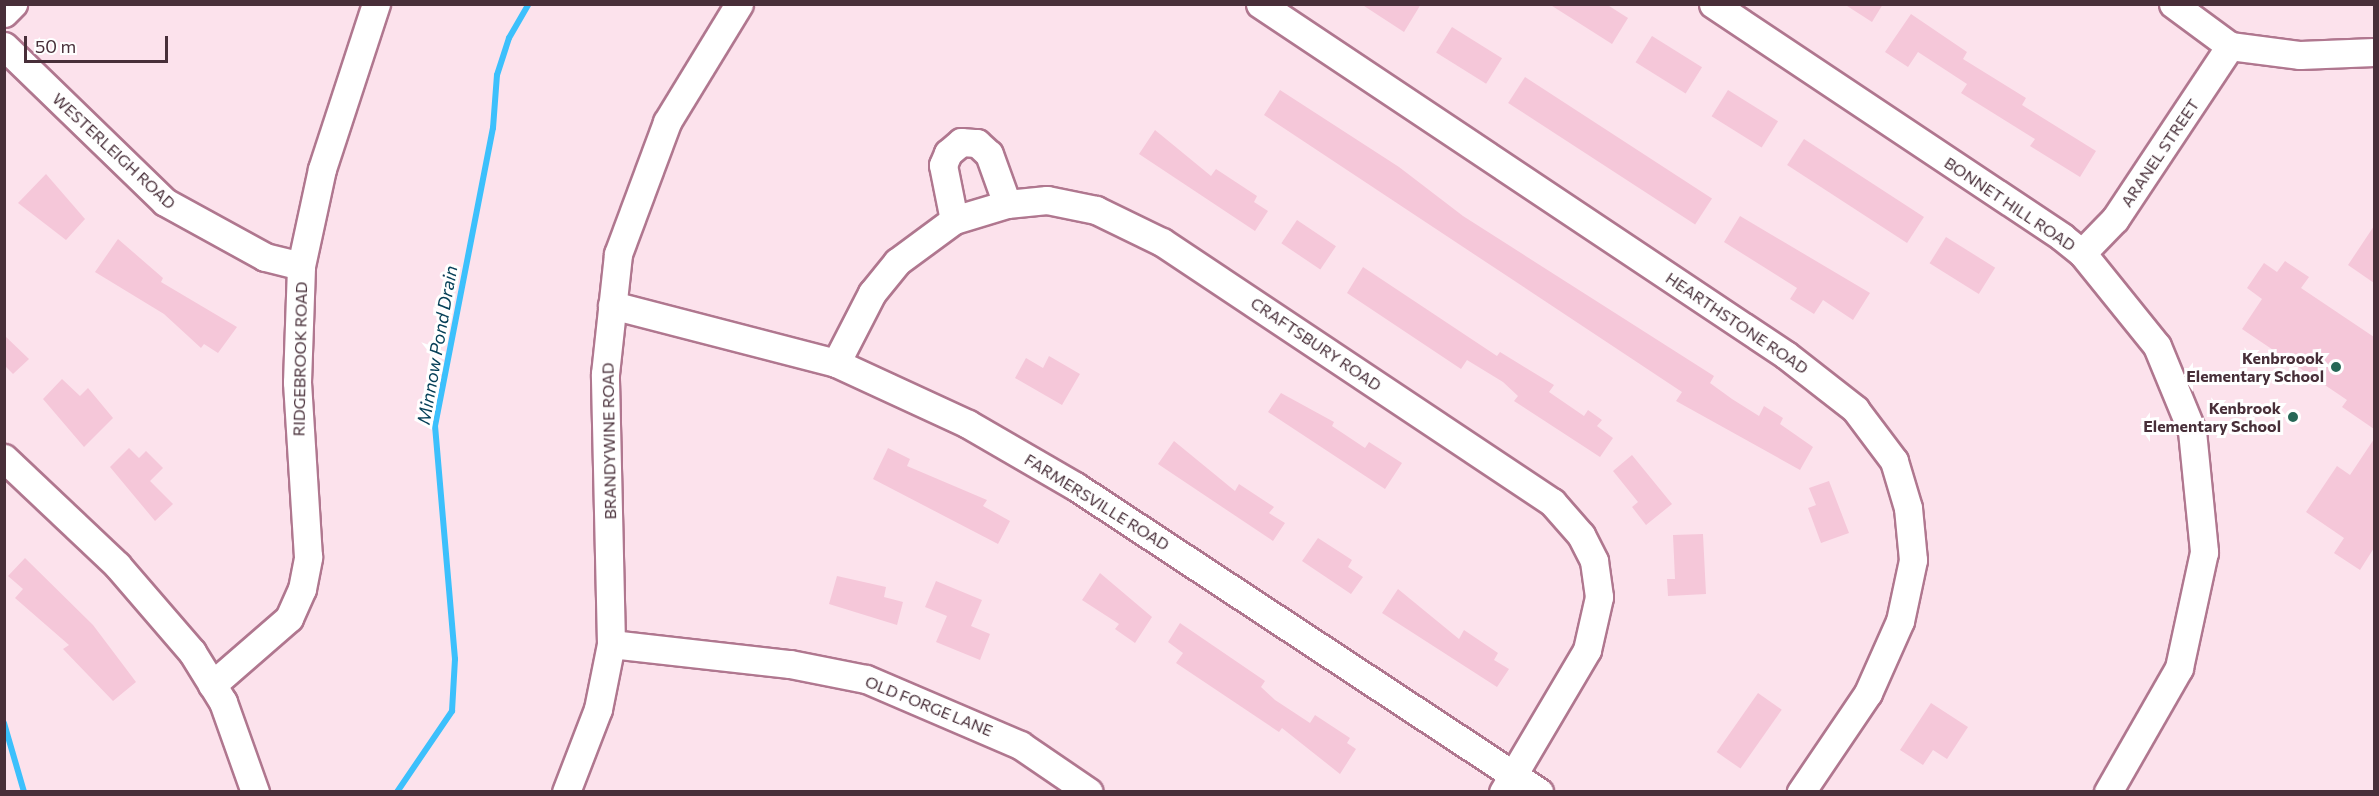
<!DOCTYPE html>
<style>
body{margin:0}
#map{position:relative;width:2379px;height:796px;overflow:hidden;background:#fce2ec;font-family:Commissioner,sans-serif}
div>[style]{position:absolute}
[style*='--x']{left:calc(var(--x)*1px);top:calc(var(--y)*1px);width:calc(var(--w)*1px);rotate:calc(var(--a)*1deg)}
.stream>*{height:6px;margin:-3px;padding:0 3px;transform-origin:3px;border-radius:3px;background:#3cc0fc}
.building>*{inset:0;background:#f5c7d9;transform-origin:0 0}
.roads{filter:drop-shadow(2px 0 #b0778f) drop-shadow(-2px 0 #b0778f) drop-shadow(0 2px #b0778f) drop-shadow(0 -2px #b0778f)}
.minor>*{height:27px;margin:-13.5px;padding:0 13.5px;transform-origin:13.5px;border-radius:13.5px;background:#fff}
.dots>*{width:16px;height:16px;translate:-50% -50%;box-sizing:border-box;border:3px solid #fff;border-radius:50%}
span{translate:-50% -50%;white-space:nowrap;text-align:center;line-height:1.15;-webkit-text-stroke:6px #fff;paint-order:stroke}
.street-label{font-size:16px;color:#482f39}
.poi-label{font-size:16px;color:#482f39;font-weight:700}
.right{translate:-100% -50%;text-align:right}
.water-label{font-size:18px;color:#074058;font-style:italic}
.frame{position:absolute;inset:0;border:6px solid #482f39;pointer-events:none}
.scale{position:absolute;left:24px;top:36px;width:144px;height:27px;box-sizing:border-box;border:3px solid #482f39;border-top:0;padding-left:8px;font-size:18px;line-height:21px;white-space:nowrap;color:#482f39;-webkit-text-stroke:4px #fff;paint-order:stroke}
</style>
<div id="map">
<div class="stream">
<i style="--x:4;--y:723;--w:72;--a:73.8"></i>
<i style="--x:397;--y:792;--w:98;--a:-55.8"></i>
<i style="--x:452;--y:711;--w:52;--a:-86.7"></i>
<i style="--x:455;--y:659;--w:234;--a:-94.9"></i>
<i style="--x:435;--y:426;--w:304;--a:-79"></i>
<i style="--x:493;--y:128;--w:53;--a:-85.7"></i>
<i style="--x:497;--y:75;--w:39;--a:-72"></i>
<i style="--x:509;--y:38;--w:39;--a:-60"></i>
</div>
<div class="building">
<i style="clip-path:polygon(1361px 4px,1421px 4px,1404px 32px)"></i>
<i style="clip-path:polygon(1549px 4px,1606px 4px,1628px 18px,1612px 44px)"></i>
<i style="clip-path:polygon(1844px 4px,1883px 4px,1872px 22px)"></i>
<i style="clip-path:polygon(1911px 14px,1967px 52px,1963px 59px,2026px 98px,2022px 105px,2096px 151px,2080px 177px,2030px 146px,2035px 139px,1961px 93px,1967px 84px,1918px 52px,1908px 67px,1885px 52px)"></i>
<i style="left:1452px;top:27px;width:59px;height:30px;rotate:32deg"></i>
<i style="left:1652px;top:36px;width:59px;height:31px;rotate:32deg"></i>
<i style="left:1525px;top:77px;width:223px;height:31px;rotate:33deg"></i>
<i style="clip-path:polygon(1280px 90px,1399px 167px,1463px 216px,1714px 376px,1710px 383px,1732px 399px,1759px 416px,1764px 406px,1783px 418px,1780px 424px,1813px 447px,1800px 470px,1676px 401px,1682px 392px,1264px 115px)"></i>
<i style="left:1728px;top:90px;width:59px;height:31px;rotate:32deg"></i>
<i style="clip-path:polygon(1155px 130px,1211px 176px,1216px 169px,1257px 196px,1254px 202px,1268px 211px,1255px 231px,1139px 154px)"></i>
<i style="left:1804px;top:139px;width:143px;height:31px;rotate:33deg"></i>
<i style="clip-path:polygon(46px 174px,85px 219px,66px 240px,18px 203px)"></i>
<i style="clip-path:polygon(1740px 216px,1870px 293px,1853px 320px,1823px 300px,1814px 314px,1790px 299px,1797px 288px,1724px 242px)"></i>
<i style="left:1297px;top:220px;width:47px;height:28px;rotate:34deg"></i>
<i style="clip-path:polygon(2374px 226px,2374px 283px,2348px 265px)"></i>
<i style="left:1946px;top:237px;width:58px;height:31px;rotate:32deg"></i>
<i style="clip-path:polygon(118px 239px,163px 278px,161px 282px,237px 327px,218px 353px,204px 344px,201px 348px,164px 314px,95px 272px)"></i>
<i style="clip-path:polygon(2285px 261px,2309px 277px,2301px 288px,2374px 337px,2374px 429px,2342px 407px,2347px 400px,2242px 329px,2262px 299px,2247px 288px,2264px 263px,2277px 272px)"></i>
<i style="clip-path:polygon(1363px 267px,1497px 356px,1500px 352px,1554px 385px,1549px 392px,1584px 416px,1588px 410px,1602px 420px,1597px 426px,1613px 438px,1600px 457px,1514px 401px,1518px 396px,1503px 382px,1467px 360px,1461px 369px,1347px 293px)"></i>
<i style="clip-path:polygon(4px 335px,29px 359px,13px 374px,4px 365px)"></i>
<i style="clip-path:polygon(1049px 356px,1080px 374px,1062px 405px,1015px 378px,1026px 358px,1043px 368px)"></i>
<i style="clip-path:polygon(62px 379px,80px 396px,88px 388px,113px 418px,84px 447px,43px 399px)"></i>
<i style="clip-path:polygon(1281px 393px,1334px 422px,1332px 426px,1365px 448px,1369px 442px,1402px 463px,1385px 489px,1268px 412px)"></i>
<i style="clip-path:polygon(2374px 439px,2374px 548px,2360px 570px,2334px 553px,2344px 538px,2306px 512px,2337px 466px,2350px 475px)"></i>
<i style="clip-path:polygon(1174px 441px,1235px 491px,1239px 484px,1274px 507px,1269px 513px,1285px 523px,1273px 541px,1158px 464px)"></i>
<i style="clip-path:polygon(129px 448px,139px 458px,146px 451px,163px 468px,150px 481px,173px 504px,155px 521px,110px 467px)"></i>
<i style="clip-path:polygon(888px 448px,910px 459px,907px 466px,987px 500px,983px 506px,1010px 521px,998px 544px,873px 479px)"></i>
<i style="clip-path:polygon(1632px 455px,1672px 504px,1646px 525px,1632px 507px,1638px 502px,1613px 471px)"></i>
<i style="clip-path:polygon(1829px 481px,1849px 533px,1821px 543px,1808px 508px,1816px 505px,1809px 488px)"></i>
<i style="clip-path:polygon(1703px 534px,1706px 594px,1668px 596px,1667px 579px,1675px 579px,1673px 535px)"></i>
<i style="clip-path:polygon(1318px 538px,1352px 560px,1348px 567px,1363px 577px,1351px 594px,1302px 561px)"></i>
<i style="clip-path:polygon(25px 558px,93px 625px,136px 682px,113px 701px,63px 649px,69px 645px,15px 598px,23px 589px,8px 576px)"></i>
<i style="clip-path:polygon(1100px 573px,1152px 617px,1135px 643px,1115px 629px,1119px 624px,1082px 600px)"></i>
<i style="clip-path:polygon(837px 576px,886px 587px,884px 597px,903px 602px,897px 625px,829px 604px)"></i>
<i style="clip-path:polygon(936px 581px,982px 600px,971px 626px,990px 634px,980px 660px,936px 642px,947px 616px,925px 607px)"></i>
<i style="clip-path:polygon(1398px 589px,1459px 639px,1464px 630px,1498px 653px,1494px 660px,1509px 669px,1497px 687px,1382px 613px)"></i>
<i style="clip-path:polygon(1180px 623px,1265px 681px,1261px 687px,1275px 700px,1310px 723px,1315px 715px,1350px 738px,1347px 743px,1356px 749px,1340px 774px,1282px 728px,1279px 732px,1176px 663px,1183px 653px,1168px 642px)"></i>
<i style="left:1758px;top:693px;width:29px;height:72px;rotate:35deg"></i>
<i style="clip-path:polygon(1931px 703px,1968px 727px,1947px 759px,1933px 750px,1923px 765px,1900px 750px)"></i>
</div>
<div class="roads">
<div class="minor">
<i style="--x:1260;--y:4;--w:632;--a:33.72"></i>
<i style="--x:1786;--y:355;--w:88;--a:38"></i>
<i style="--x:1855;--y:409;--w:65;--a:53.1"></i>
<i style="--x:1894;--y:461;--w:49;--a:73.4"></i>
<i style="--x:1908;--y:508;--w:52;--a:84.5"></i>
<i style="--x:1913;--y:560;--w:62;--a:102"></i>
<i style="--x:1900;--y:621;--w:79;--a:114"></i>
<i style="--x:1868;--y:693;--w:120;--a:124.1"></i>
<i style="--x:1713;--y:4;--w:420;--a:33.7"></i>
<i style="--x:2062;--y:237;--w:26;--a:39"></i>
<i style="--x:2082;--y:253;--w:119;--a:51.1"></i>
<i style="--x:2157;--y:346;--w:92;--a:67.6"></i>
<i style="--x:2192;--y:431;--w:122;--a:84.3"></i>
<i style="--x:2204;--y:552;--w:119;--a:102.2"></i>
<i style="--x:2179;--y:668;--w:143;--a:119.8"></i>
<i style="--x:2173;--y:4;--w:71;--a:36.4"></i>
<i style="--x:2230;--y:46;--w:71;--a:7.3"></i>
<i style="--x:2300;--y:55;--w:74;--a:-2.3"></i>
<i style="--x:4;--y:13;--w:13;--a:-45"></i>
<i style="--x:4;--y:46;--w:224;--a:44.1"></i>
<i style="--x:165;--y:202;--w:114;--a:28.8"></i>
<i style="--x:265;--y:257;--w:37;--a:14"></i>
<i style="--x:954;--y:220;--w:56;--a:-101.3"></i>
<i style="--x:943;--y:165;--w:13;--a:-67"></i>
<i style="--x:948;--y:153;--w:17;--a:-40"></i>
<i style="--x:961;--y:142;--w:16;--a:4"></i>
<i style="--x:977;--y:143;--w:16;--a:43"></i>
<i style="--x:989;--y:154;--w:53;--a:70.2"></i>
<i style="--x:2082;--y:253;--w:47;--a:-45.9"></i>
<i style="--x:2115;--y:219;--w:208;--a:-56.4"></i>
<i style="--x:612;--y:305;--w:231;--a:14.5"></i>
<i style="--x:836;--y:363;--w:145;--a:24.8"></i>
<i style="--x:968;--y:424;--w:124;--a:30.1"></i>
<i style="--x:1075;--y:486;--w:556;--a:33.4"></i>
<i style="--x:836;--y:363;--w:79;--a:-62.8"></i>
<i style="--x:872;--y:293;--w:40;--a:-51"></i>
<i style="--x:897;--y:262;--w:71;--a:-36.4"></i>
<i style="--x:954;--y:220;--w:55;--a:-16.8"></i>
<i style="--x:1007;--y:204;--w:40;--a:-5.7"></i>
<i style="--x:1047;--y:200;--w:50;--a:11.5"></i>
<i style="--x:1096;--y:210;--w:73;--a:25.9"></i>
<i style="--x:1162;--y:242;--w:469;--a:33.7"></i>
<i style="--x:1552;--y:502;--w:44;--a:48.7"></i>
<i style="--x:1581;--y:535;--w:29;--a:63"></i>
<i style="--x:1594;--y:561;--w:36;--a:82"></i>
<i style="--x:1599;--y:597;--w:54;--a:102.8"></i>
<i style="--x:1587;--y:650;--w:165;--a:120.6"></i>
<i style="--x:4;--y:458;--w:156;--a:43.4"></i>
<i style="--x:117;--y:565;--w:115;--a:49.2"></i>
<i style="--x:192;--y:652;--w:59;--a:58.2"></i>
<i style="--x:223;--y:702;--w:96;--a:70.4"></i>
<i style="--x:611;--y:644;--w:180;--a:6.4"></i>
<i style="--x:790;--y:664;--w:77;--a:11.2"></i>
<i style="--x:866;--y:679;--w:168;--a:23.2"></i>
<i style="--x:1020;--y:745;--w:83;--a:34.3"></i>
<i style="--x:212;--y:685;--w:102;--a:-41"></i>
<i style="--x:289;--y:618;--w:32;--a:-66"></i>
<i style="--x:302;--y:589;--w:33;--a:-79"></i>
<i style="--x:308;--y:557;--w:175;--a:-93.6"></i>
<i style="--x:297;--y:382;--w:116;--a:-88"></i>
<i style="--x:301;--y:266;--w:99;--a:-77.8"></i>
<i style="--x:322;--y:169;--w:174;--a:-71.9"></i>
<i style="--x:566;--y:792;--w:89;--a:-68.9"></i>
<i style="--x:598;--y:709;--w:66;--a:-78.7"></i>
<i style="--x:611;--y:644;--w:270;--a:-91.3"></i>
<i style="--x:605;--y:374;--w:121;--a:-83.8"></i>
<i style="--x:618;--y:254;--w:141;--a:-69.6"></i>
<i style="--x:667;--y:122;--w:138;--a:-58.6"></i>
</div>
</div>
<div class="dots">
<i style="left:2336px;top:367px;background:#266756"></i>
<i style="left:2293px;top:417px;background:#266756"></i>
</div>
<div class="street-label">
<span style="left:114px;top:151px;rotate:43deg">WESTERLEIGH ROAD</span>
<span style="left:2160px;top:153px;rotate:-56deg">ARANEL STREET</span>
<span style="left:2010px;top:204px;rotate:34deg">BONNET HILL ROAD</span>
<span style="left:1737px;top:323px;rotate:34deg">HEARTHSTONE ROAD</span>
<span style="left:1316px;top:344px;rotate:34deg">CRAFTSBURY ROAD</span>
<span style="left:300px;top:359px;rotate:-89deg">RIDGEBROOK ROAD</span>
<span style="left:609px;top:441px;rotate:-91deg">BRANDYWINE ROAD</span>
<span style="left:1097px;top:502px;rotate:32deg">FARMERSVILLE ROAD</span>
<span style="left:929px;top:706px;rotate:22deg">OLD FORGE LANE</span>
</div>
<div class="poi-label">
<span class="right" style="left:2324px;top:367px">Kenbroook<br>Elementary School</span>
<span class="right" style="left:2281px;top:417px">Kenbrook<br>Elementary School</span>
</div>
<div class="water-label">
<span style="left:437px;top:345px;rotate:-80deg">Minnow Pond Drain</span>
</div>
<div class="frame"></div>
<div class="scale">50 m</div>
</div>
